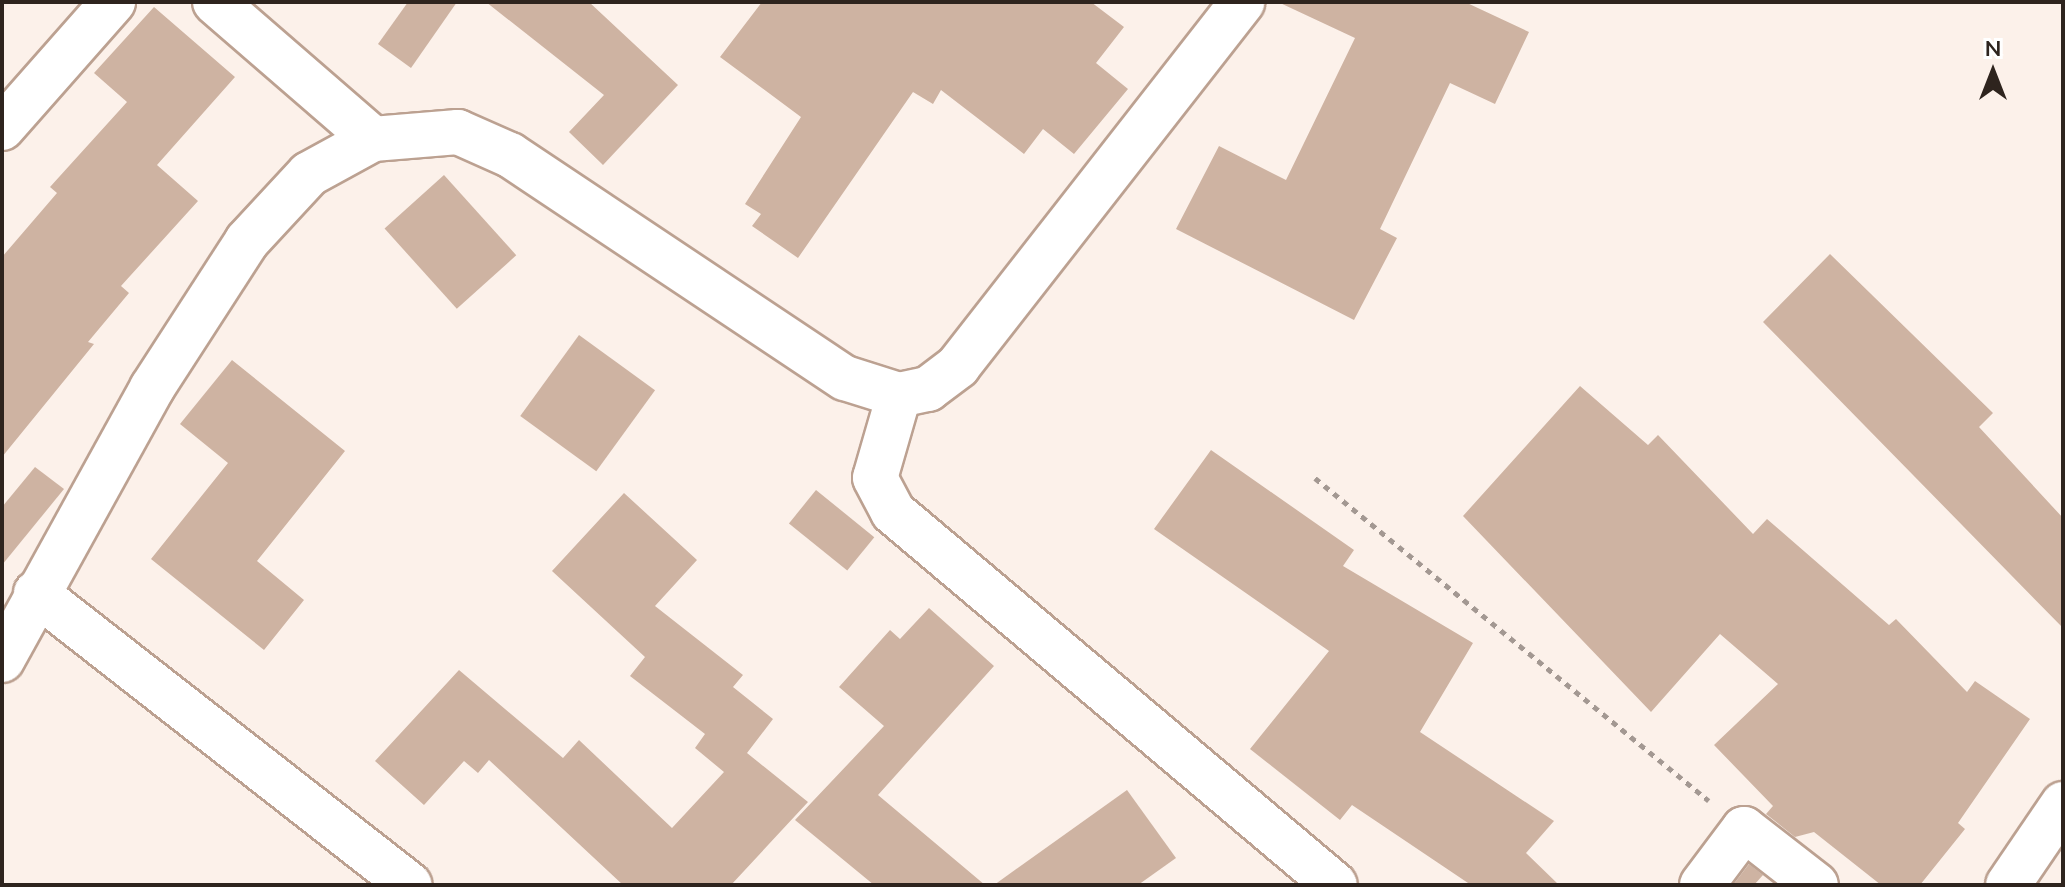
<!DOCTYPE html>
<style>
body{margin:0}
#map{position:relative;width:2065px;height:887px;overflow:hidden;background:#fcf1ea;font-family:Mulish,sans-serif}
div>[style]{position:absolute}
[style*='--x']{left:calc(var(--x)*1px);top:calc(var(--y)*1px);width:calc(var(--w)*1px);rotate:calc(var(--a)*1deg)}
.building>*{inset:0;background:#ceb3a2;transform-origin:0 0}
.path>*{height:5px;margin-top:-2.5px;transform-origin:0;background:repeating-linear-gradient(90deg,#a39892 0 6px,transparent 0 12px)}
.roads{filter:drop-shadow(2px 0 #bca191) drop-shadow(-2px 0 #bca191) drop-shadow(0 2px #bca191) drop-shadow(0 -2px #bca191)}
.minor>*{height:44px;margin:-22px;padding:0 22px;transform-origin:22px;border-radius:22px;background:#fff}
span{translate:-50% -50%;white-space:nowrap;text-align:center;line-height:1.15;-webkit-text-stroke:6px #fff;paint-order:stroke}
.frame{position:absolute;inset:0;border:4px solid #2e241e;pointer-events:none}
.north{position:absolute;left:1953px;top:32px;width:80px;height:80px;-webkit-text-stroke:6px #fff;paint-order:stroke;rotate:0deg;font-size:22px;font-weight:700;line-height:32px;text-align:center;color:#2e241e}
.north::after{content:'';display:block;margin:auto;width:28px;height:36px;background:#2e241e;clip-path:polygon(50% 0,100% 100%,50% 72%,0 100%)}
</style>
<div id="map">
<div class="building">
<i style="clip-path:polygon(408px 2px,457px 2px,411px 68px,378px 44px)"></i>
<i style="clip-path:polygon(486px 2px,589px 2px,678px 85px,603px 165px,569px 132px,604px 95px)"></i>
<i style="clip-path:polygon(762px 2px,1091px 2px,1124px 27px,1096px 63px,1128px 89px,1074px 154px,1043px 129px,1024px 154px,941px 90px,933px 104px,913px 92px,798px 258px,752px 226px,761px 214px,745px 204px,801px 117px,720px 57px)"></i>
<i style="clip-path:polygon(1278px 2px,1465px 2px,1529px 32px,1495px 104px,1450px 83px,1380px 229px,1397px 238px,1354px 320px,1176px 229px,1219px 146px,1286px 180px,1355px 38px)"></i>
<i style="clip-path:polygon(154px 7px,235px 77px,157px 165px,198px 201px,121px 286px,129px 293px,88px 342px,94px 344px,2px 457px,2px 257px,57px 193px,50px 187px,127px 102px,94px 73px)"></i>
<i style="left:444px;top:175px;width:108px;height:80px;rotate:48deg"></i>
<i style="clip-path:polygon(1830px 254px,1993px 413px,1979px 427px,2063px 518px,2063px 628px,1763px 322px)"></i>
<i style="left:579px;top:335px;width:94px;height:100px;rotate:36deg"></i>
<i style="clip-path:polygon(232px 360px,345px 451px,257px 561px,304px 600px,264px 650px,151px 559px,228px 463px,180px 424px)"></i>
<i style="clip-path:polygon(1580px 386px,1648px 445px,1658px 435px,1753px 534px,1767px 519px,1889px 625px,1896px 619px,1967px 692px,1975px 681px,2030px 719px,1958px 823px,1965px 829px,1920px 885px,1881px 885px,1814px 832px,1795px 837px,1766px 814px,1773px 806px,1714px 745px,1778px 684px,1720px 634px,1651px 712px,1463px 516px)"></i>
<i style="clip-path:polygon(1211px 450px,1354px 550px,1343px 566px,1473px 643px,1420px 732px,1554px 821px,1526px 853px,1559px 885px,1471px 885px,1352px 805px,1340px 820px,1250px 749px,1329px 651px,1154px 529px)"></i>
<i style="clip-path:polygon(35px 467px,64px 489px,2px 565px,2px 507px)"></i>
<i style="left:816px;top:490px;width:75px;height:43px;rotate:39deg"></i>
<i style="clip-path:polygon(624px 493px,697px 560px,655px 606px,743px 675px,733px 687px,773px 719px,747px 753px,808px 802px,731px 885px,623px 885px,489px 760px,478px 773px,464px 761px,424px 805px,375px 761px,459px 670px,563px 758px,579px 740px,672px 828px,724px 772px,695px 748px,705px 734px,630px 676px,645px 657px,552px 571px)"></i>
<i style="clip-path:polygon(929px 608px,994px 666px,878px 795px,985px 885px,874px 885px,795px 820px,884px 726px,839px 687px,890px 630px,900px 639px)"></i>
<i style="clip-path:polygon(1127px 790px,1176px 858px,1138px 885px,994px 885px)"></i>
<i style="clip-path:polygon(1749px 864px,1763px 875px,1754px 885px,1733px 885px)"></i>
</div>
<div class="path">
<i style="--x:1315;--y:478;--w:509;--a:39.34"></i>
</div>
<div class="roads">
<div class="minor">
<i style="--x:215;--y:2;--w:209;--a:40.9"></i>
<i style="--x:2;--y:128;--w:168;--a:-48.6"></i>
<i style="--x:899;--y:395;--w:86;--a:106.1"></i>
<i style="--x:875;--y:478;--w:38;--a:62"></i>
<i style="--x:893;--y:512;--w:578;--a:40.16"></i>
<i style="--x:36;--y:593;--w:474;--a:38"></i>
<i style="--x:2;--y:660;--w:311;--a:-61.1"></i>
<i style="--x:152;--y:388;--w:175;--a:-57.1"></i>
<i style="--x:247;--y:241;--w:91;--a:-47.2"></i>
<i style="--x:309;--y:174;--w:73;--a:-28.7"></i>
<i style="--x:373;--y:139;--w:85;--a:-4.7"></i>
<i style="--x:458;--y:132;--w:57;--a:23.9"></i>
<i style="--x:510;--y:155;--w:402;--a:33.7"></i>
<i style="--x:845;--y:378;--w:57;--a:17.5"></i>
<i style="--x:899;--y:395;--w:30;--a:-12"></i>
<i style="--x:928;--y:389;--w:38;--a:-37"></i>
<i style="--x:958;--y:366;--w:462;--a:-52"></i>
<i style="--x:1702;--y:885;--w:70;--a:-53.1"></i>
<i style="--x:1744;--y:829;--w:91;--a:37.9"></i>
<i style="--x:2008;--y:885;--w:98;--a:-55.8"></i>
</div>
</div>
<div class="frame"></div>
<div class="north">N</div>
</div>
